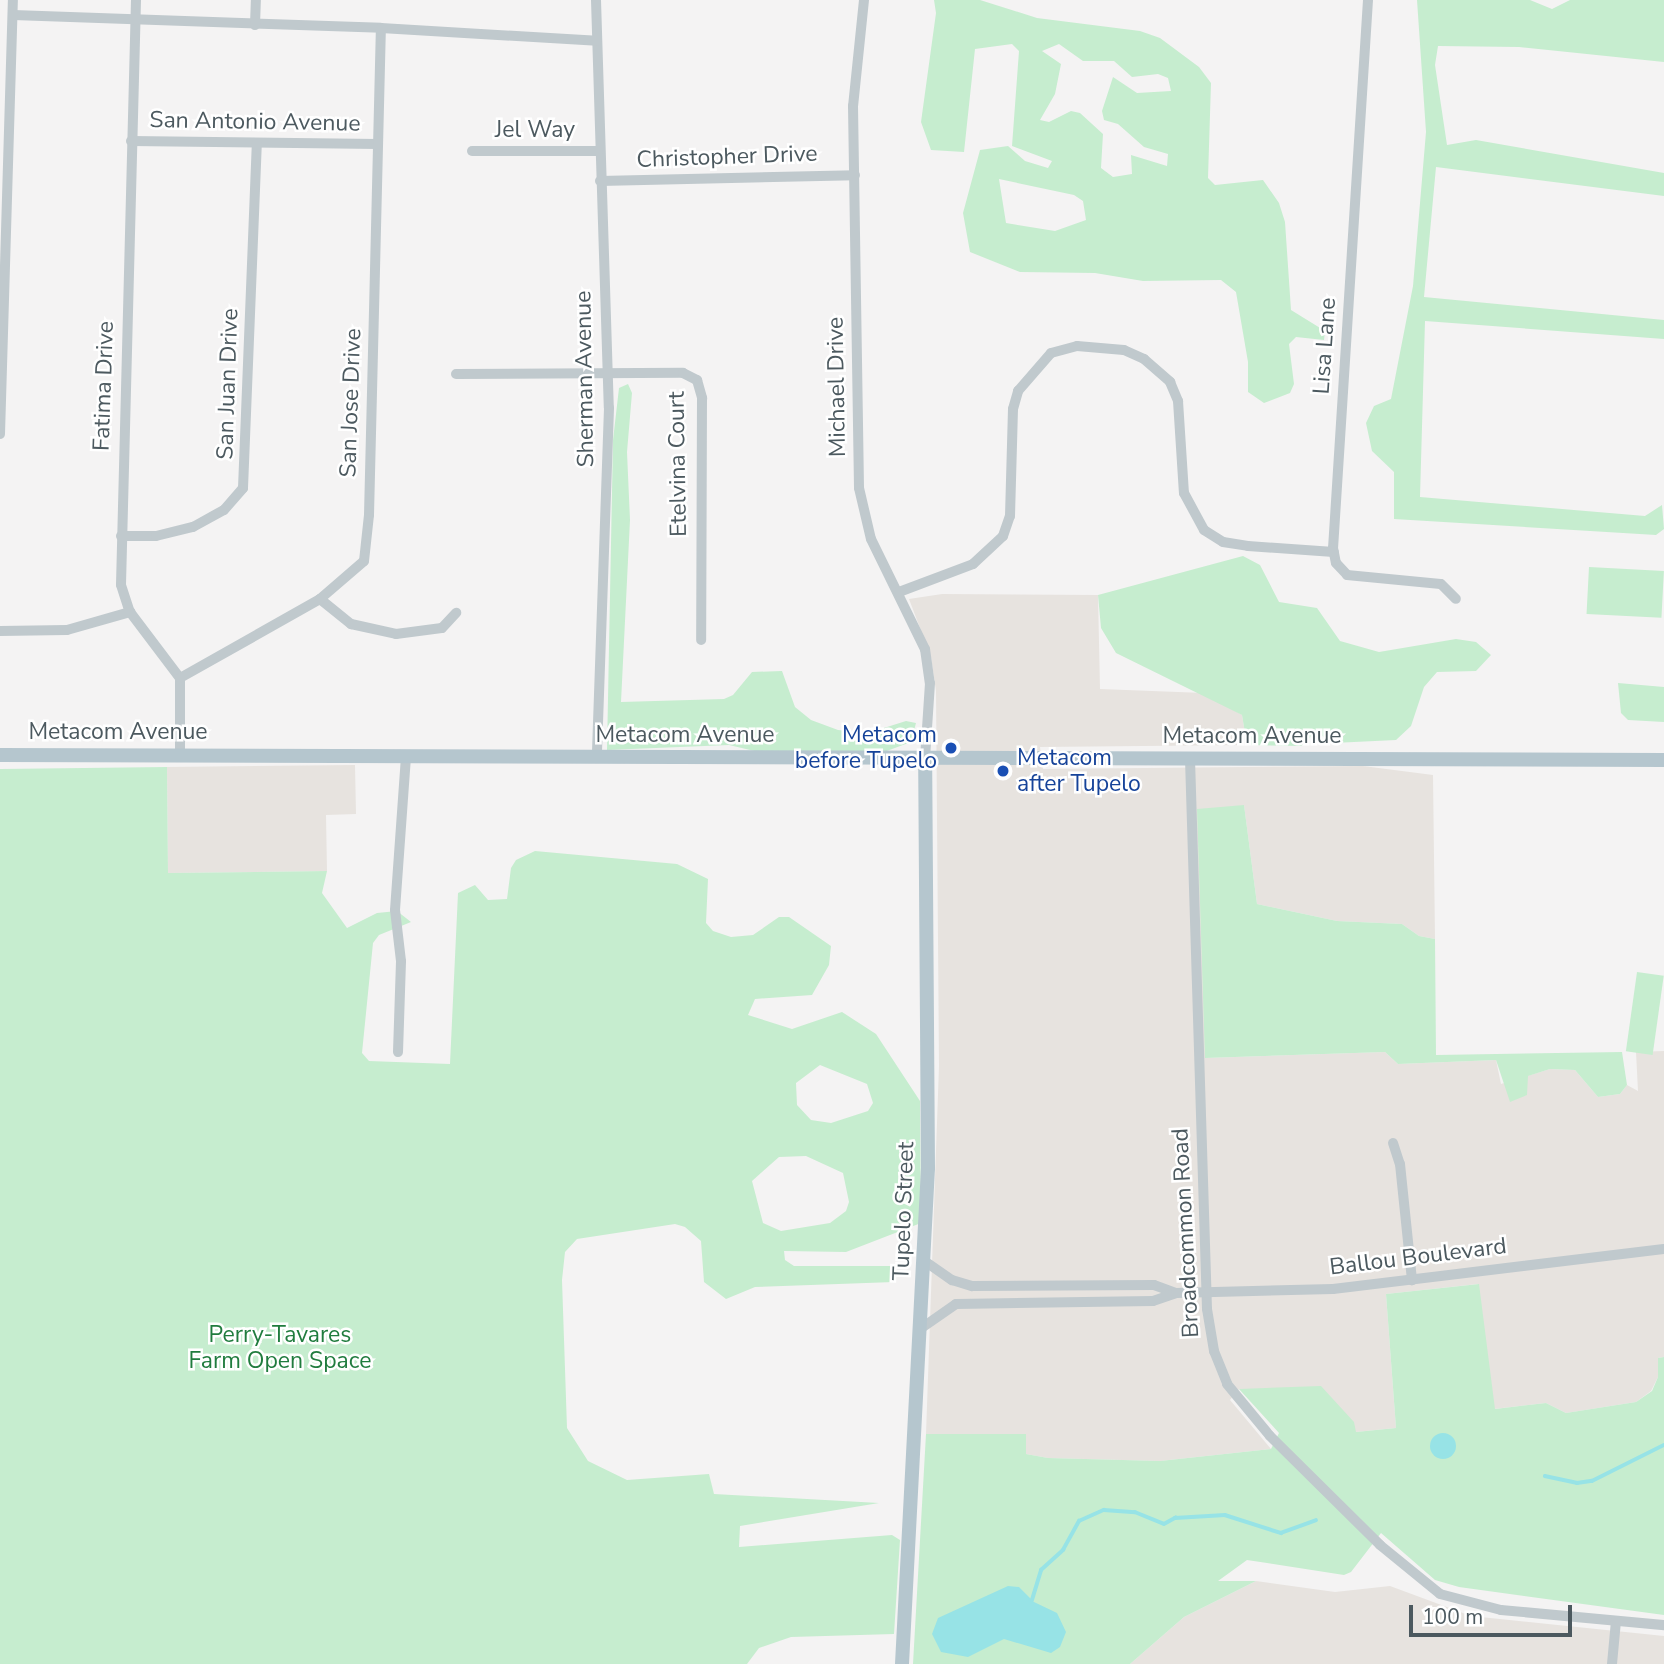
<!DOCTYPE html>
<style>
body{margin:0}
#map{position:relative;width:1664px;height:1664px;overflow:hidden;background:#f4f3f3;font-family:"Nunito Sans",sans-serif}
div>[style]{position:absolute}
[style*='--x']{left:calc(var(--x)*1px);top:calc(var(--y)*1px);width:calc(var(--w)*1px);rotate:calc(var(--a)*1deg)}
.commercial>*{inset:0;background:#e7e3df}
.green>*{inset:0;background:#c6edcf;transform-origin:0 0}
.water>*{inset:0;background:#97e3e6}
.round{border-radius:50%}
.stream>*{height:3.5px;margin:-1.75px;padding:0 1.75px;transform-origin:1.75px;border-radius:1.75px;background:#97e3e6}
.minor>*{height:10px;margin:-5px;padding:0 5px;transform-origin:5px;border-radius:5px;background:#c0c9cd}
.major>*{height:14px;margin:-7px;padding:0 7px;transform-origin:7px;border-radius:7px;background:#b5c6ce}
.dots>*{width:19px;height:19px;translate:-50% -50%;box-sizing:border-box;border:4px solid #fff;border-radius:50%}
span{translate:-50% -50%;white-space:nowrap;text-align:center;line-height:1.15;-webkit-text-stroke:5px #fff;paint-order:stroke}
.street-label{font-size:23px;color:#4c595f}
.transit-label{font-size:23px;color:#164399}
.right{translate:-100% -50%;text-align:right}
.left{translate:0 -50%;text-align:left}
.park-label{font-size:23px;color:#207c3e}
.scale{position:absolute;left:1409px;top:1605px;width:163px;height:32px;box-sizing:border-box;border:4px solid #4c595f;border-top:0;padding-left:9px;font-size:21px;line-height:24px;white-space:nowrap;color:#4c595f;-webkit-text-stroke:5px #fff;paint-order:stroke}
</style>
<div id="map">
<div class="commercial">
<i style="clip-path:polygon(942px 594px,1098px 595px,1100px 689px,1204px 693px,1242px 715px,1247px 745px,1040px 747px,1043px 769px,1363px 766px,1433px 775px,1435px 939px,1419px 936px,1402px 924px,1337px 921px,1257px 904px,1244px 805px,1206px 1058px,1385px 1052px,1398px 1064px,1496px 1060px,1501px 1084px,1550px 1069px,1575px 1070px,1598px 1097px,1620px 1094px,1627px 1085px,1638px 1091px,1636px 1052px,1664px 1051px,1664px 1357px,1658px 1358px,1658px 1377px,1651px 1391px,1636px 1402px,1566px 1413px,1546px 1403px,1494px 1409px,1478px 1284px,1386px 1294px,1396px 1428px,1356px 1432px,1239px 1389px,1230px 1400px,1271px 1449px,1160px 1461px,1048px 1458px,1026px 1454px,1026px 1434px,926px 1434px,939px 1066px,936px 691px,931px 657px,909px 599px)"></i>
<i style="clip-path:polygon(355px 765px,356px 814px,326px 815px,327px 871px,168px 873px,167px 767px)"></i>
<i style="clip-path:polygon(1256px 1581px,1335px 1592px,1390px 1586px,1471px 1616px,1664px 1636px,1664px 1664px,1130px 1664px,1184px 1617px)"></i>
</div>
<div class="green">
<i style="clip-path:polygon(evenodd,934px 0,980px 0,1037px 18px,1140px 31px,1160px 38px,1199px 67px,1211px 83px,1208px 178px,1215px 185px,1263px 180px,1279px 203px,1285px 222px,1291px 310px,1325px 331px,1324px 340px,1296px 337px,1289px 344px,1294px 384px,1290px 393px,1264px 403px,1248px 392px,1248px 362px,1236px 292px,1221px 280px,1143px 281px,1095px 273px,1020px 272px,970px 252px,963px 213px,980px 150px,1008px 146px,1025px 161px,1048px 168px,1052px 161px,1012px 146px,1019px 51px,1012px 44px,975px 49px,964px 152px,931px 150px,921px 122px,936px 13px,934px 0,1059px 44px,1083px 61px,1114px 61px,1132px 77px,1158px 74px,1168px 78px,1171px 91px,1137px 93px,1113px 77px,1102px 111px,1104px 120px,1118px 124px,1144px 147px,1168px 154px,1167px 166px,1131px 155px,1132px 174px,1113px 177px,1101px 168px,1103px 134px,1080px 113px,1071px 111px,1049px 122px,1040px 120px,1055px 94px,1061px 64px,1042px 51px,1059px 44px,934px 0,999px 179px,1074px 195px,1083px 201px,1086px 220px,1055px 231px,1006px 223px,999px 179px)"></i>
<i style="clip-path:polygon(1417px 0,1530px 0,1552px 9px,1570px 0,1664px 0,1664px 62px,1519px 47px,1438px 46px,1435px 65px,1447px 145px,1476px 140px,1664px 173px,1664px 196px,1436px 167px,1424px 297px,1664px 320px,1664px 339px,1425px 321px,1420px 497px,1645px 516px,1662px 505px,1664px 529px,1656px 535px,1394px 519px,1394px 472px,1372px 451px,1366px 423px,1374px 406px,1391px 399px,1413px 286px,1426px 132px)"></i>
<i style="clip-path:polygon(628px 384px,632px 393px,627px 452px,630px 520px,621px 702px,724px 699px,733px 695px,752px 672px,782px 671px,795px 707px,811px 720px,838px 730px,868px 733px,906px 721px,916px 723px,911px 742px,884px 752px,767px 754px,729px 745px,607px 750px,613px 440px,619px 388px)"></i>
<i style="clip-path:polygon(1243px 556px,1260px 565px,1279px 602px,1317px 608px,1340px 641px,1379px 652px,1456px 639px,1476px 642px,1491px 655px,1476px 671px,1437px 672px,1424px 687px,1411px 726px,1396px 740px,1333px 743px,1316px 732px,1301px 746px,1247px 745px,1242px 715px,1116px 653px,1101px 628px,1098px 595px)"></i>
<i style="left:1589px;top:567px;width:75px;height:47px;rotate:3deg"></i>
<i style="clip-path:polygon(1618px 683px,1664px 687px,1664px 722px,1628px 720px,1621px 713px)"></i>
<i style="clip-path:polygon(evenodd,167px 767px,168px 873px,327px 871px,322px 893px,347px 928px,377px 913px,397px 911px,411px 922px,379px 935px,373px 943px,362px 1053px,369px 1061px,450px 1064px,458px 893px,475px 885px,488px 900px,507px 899px,511px 868px,516px 860px,535px 851px,677px 864px,708px 879px,706px 923px,713px 931px,731px 937px,753px 935px,779px 917px,789px 917px,831px 946px,829px 965px,812px 995px,755px 999px,748px 1015px,792px 1029px,842px 1012px,876px 1034px,920px 1101px,921px 1223px,846px 1252px,784px 1251px,785px 1260px,794px 1266px,893px 1266px,894px 1282px,755px 1287px,726px 1299px,704px 1282px,701px 1241px,685px 1227px,675px 1224px,577px 1239px,565px 1252px,562px 1280px,567px 1428px,588px 1461px,627px 1480px,709px 1474px,714px 1494px,879px 1503px,740px 1526px,739px 1547px,892px 1535px,900px 1540px,894px 1634px,791px 1637px,759px 1648px,747px 1664px,0 1664px,0 769px,167px 767px,820px 1065px,867px 1084px,873px 1103px,868px 1111px,831px 1123px,811px 1120px,797px 1105px,796px 1083px,820px 1065px,167px 767px,806px 1156px,843px 1173px,849px 1202px,846px 1211px,830px 1223px,781px 1231px,763px 1223px,752px 1181px,779px 1157px,806px 1156px)"></i>
<i style="clip-path:polygon(1244px 805px,1257px 904px,1337px 921px,1402px 924px,1419px 936px,1435px 939px,1436px 1055px,1622px 1052px,1627px 1085px,1620px 1094px,1598px 1097px,1575px 1070px,1550px 1069px,1528px 1076px,1527px 1095px,1510px 1102px,1496px 1060px,1398px 1064px,1385px 1052px,1205px 1058px,1197px 809px)"></i>
<i style="left:1637px;top:972px;width:27px;height:80px;rotate:8deg"></i>
<i style="clip-path:polygon(1479px 1284px,1495px 1409px,1546px 1403px,1566px 1413px,1636px 1402px,1652px 1391px,1658px 1377px,1658px 1358px,1664px 1357px,1664px 1615px,1459px 1587px,1435px 1580px,1381px 1533px,1351px 1572px,1344px 1575px,1247px 1560px,1218px 1581px,1256px 1581px,1184px 1617px,1130px 1664px,913px 1664px,926px 1434px,1026px 1434px,1026px 1454px,1048px 1458px,1160px 1461px,1271px 1449px,1279px 1433px,1239px 1389px,1321px 1386px,1354px 1422px,1356px 1432px,1396px 1428px,1386px 1294px)"></i>
</div>
<div class="water">
<i class="round" style="left:1430px;top:1433px;width:26px;height:26px"></i>
<i style="clip-path:polygon(1008px 1586px,1019px 1587px,1034px 1602px,1057px 1613px,1066px 1632px,1060px 1647px,1051px 1653px,1004px 1639px,968px 1657px,941px 1652px,932px 1634px,938px 1618px)"></i>
</div>
<div class="stream">
<i style="--x:1545;--y:1476;--w:33;--a:12"></i>
<i style="--x:1577;--y:1483;--w:15;--a:-8"></i>
<i style="--x:1592;--y:1481;--w:80;--a:-26.6"></i>
<i style="--x:1032;--y:1600;--w:31;--a:-73"></i>
<i style="--x:1041;--y:1570;--w:30;--a:-42"></i>
<i style="--x:1063;--y:1550;--w:33;--a:-61"></i>
<i style="--x:1079;--y:1521;--w:27;--a:-24"></i>
<i style="--x:1104;--y:1510;--w:31;--a:4"></i>
<i style="--x:1135;--y:1512;--w:31;--a:22"></i>
<i style="--x:1164;--y:1524;--w:13;--a:-29"></i>
<i style="--x:1175;--y:1518;--w:50;--a:-3.4"></i>
<i style="--x:1225;--y:1515;--w:59;--a:17.8"></i>
<i style="--x:1281;--y:1533;--w:37;--a:-20"></i>
</div>
<div class="minor">
<i style="--x:136;--y:0;--w:585;--a:91.47"></i>
<i style="--x:121;--y:585;--w:28;--a:72"></i>
<i style="--x:130;--y:612;--w:83;--a:52.9"></i>
<i style="--x:180;--y:678;--w:77;--a:90"></i>
<i style="--x:596;--y:0;--w:408;--a:88.2"></i>
<i style="--x:609;--y:408;--w:349;--a:92"></i>
<i style="--x:864;--y:0;--w:107;--a:95.9"></i>
<i style="--x:853;--y:106;--w:382;--a:89.1"></i>
<i style="--x:859;--y:488;--w:52;--a:76.8"></i>
<i style="--x:871;--y:539;--w:123;--a:63.9"></i>
<i style="--x:925;--y:649;--w:34;--a:82"></i>
<i style="--x:930;--y:683;--w:75;--a:93.8"></i>
<i style="--x:1368;--y:0;--w:549;--a:93.65"></i>
<i style="--x:1333;--y:548;--w:15;--a:79"></i>
<i style="--x:1336;--y:563;--w:16;--a:47"></i>
<i style="--x:1347;--y:575;--w:94;--a:5.5"></i>
<i style="--x:1441;--y:584;--w:21;--a:45"></i>
<i style="--x:13;--y:15;--w:368;--a:2"></i>
<i style="--x:381;--y:28;--w:216;--a:3.4"></i>
<i style="--x:255;--y:25;--w:25;--a:-88"></i>
<i style="--x:131;--y:141;--w:247;--a:0.7"></i>
<i style="--x:472;--y:151;--w:126;--a:0"></i>
<i style="--x:600;--y:181;--w:255;--a:-1.3"></i>
<i style="--x:456;--y:374;--w:227;--a:-0.3"></i>
<i style="--x:683;--y:373;--w:16;--a:27"></i>
<i style="--x:697;--y:380;--w:19;--a:74"></i>
<i style="--x:702;--y:398;--w:242;--a:90.2"></i>
<i style="--x:0;--y:434;--w:434;--a:-88.3"></i>
<i style="--x:121;--y:536;--w:35;--a:0"></i>
<i style="--x:156;--y:536;--w:38;--a:-14"></i>
<i style="--x:193;--y:527;--w:35;--a:-29"></i>
<i style="--x:224;--y:510;--w:29;--a:-49"></i>
<i style="--x:243;--y:488;--w:344;--a:-87.7"></i>
<i style="--x:899;--y:592;--w:79;--a:-20.7"></i>
<i style="--x:973;--y:564;--w:41;--a:-43"></i>
<i style="--x:1003;--y:536;--w:21;--a:-71"></i>
<i style="--x:1010;--y:516;--w:107;--a:-88.4"></i>
<i style="--x:1013;--y:409;--w:19;--a:-74"></i>
<i style="--x:1018;--y:391;--w:50;--a:-49"></i>
<i style="--x:1051;--y:353;--w:27;--a:-15"></i>
<i style="--x:1077;--y:346;--w:47;--a:4.9"></i>
<i style="--x:1124;--y:350;--w:22;--a:24"></i>
<i style="--x:1144;--y:359;--w:35;--a:41"></i>
<i style="--x:1170;--y:382;--w:21;--a:67"></i>
<i style="--x:1178;--y:401;--w:92;--a:86.3"></i>
<i style="--x:1184;--y:493;--w:42;--a:61.6"></i>
<i style="--x:1204;--y:530;--w:22;--a:32"></i>
<i style="--x:1223;--y:542;--w:25;--a:9"></i>
<i style="--x:1248;--y:546;--w:86;--a:4"></i>
<i style="--x:320;--y:599;--w:40;--a:39"></i>
<i style="--x:351;--y:624;--w:46;--a:12.5"></i>
<i style="--x:396;--y:634;--w:46;--a:-7.4"></i>
<i style="--x:442;--y:628;--w:21;--a:-47"></i>
<i style="--x:0;--y:631;--w:67;--a:-0.9"></i>
<i style="--x:67;--y:630;--w:66;--a:-15.9"></i>
<i style="--x:180;--y:678;--w:161;--a:-29.4"></i>
<i style="--x:320;--y:599;--w:58;--a:-40.8"></i>
<i style="--x:364;--y:561;--w:46;--a:-83.8"></i>
<i style="--x:369;--y:515;--w:487;--a:-88.6"></i>
<i style="--x:1190;--y:759;--w:550;--a:88.23"></i>
<i style="--x:1207;--y:1309;--w:43;--a:80.5"></i>
<i style="--x:1214;--y:1351;--w:35;--a:68"></i>
<i style="--x:1227;--y:1384;--w:67;--a:50.4"></i>
<i style="--x:1270;--y:1436;--w:155;--a:44.7"></i>
<i style="--x:1380;--y:1545;--w:77;--a:39.2"></i>
<i style="--x:1440;--y:1594;--w:63;--a:14.7"></i>
<i style="--x:1501;--y:1610;--w:164;--a:5.3"></i>
<i style="--x:398;--y:1052;--w:91;--a:-88.1"></i>
<i style="--x:401;--y:961;--w:51;--a:-96.7"></i>
<i style="--x:395;--y:910;--w:153;--a:-85.9"></i>
<i style="--x:1393;--y:1143;--w:22;--a:72"></i>
<i style="--x:1400;--y:1164;--w:117;--a:84.1"></i>
<i style="--x:926;--y:1262;--w:32;--a:35"></i>
<i style="--x:952;--y:1280;--w:21;--a:17"></i>
<i style="--x:972;--y:1286;--w:182;--a:-0.3"></i>
<i style="--x:1154;--y:1285;--w:23;--a:20"></i>
<i style="--x:923;--y:1327;--w:40;--a:-34.9"></i>
<i style="--x:956;--y:1304;--w:197;--a:-0.9"></i>
<i style="--x:1153;--y:1301;--w:24;--a:-19"></i>
<i style="--x:1176;--y:1293;--w:157;--a:-1.5"></i>
<i style="--x:1333;--y:1289;--w:333;--a:-6.9"></i>
<i style="--x:1612;--y:1664;--w:43;--a:-84.7"></i>
</div>
<div class="major">
<i style="--x:0;--y:755;--w:1664;--a:0.17"></i>
<i style="--x:902;--y:1664;--w:497;--a:-87"></i>
<i style="--x:928;--y:1168;--w:410;--a:-90.4"></i>
</div>
<div class="dots">
<i style="left:951px;top:748px;background:#1a4fb4"></i>
<i style="left:1003px;top:771px;background:#1a4fb4"></i>
</div>
<div class="street-label">
<span style="left:255px;top:122px;rotate:1deg">San Antonio Avenue</span>
<span style="left:535px;top:130px">Jel Way</span>
<span style="left:727px;top:157px;rotate:-2deg">Christopher Drive</span>
<span style="left:1325px;top:346px;rotate:-86deg">Lisa Lane</span>
<span style="left:585px;top:379px;rotate:-91deg">Sherman Avenue</span>
<span style="left:228px;top:384px;rotate:-88deg">San Juan Drive</span>
<span style="left:104px;top:386px;rotate:-88deg">Fatima Drive</span>
<span style="left:837px;top:387px;rotate:-91deg">Michael Drive</span>
<span style="left:351px;top:403px;rotate:-88deg">San Jose Drive</span>
<span style="left:678px;top:464px;rotate:-91deg">Etelvina Court</span>
<span style="left:118px;top:732px">Metacom Avenue</span>
<span style="left:685px;top:735px">Metacom Avenue</span>
<span style="left:1252px;top:736px">Metacom Avenue</span>
<span style="left:904px;top:1211px;rotate:-88deg">Tupelo Street</span>
<span style="left:1186px;top:1233px;rotate:-93deg">Broadcommon Road</span>
<span style="left:1418px;top:1257px;rotate:-7deg">Ballou Boulevard</span>
</div>
<div class="transit-label">
<span class="right" style="left:937px;top:748px">Metacom<br>before Tupelo</span>
<span class="left" style="left:1017px;top:771px">Metacom<br>after Tupelo</span>
</div>
<div class="park-label">
<span style="left:280px;top:1348px">Perry-Tavares<br>Farm Open Space</span>
</div>
<div class="scale">100 m</div>
</div>
